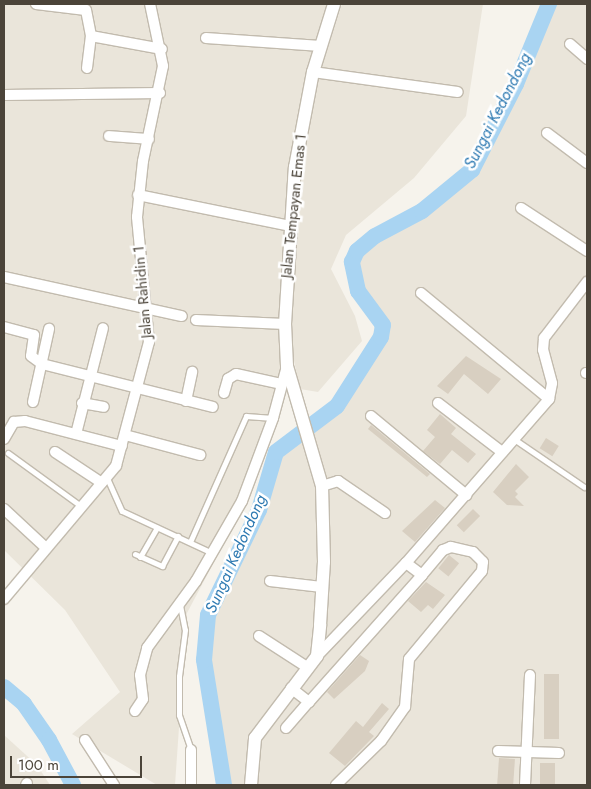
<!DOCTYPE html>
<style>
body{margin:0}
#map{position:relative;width:591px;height:789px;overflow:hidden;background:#f6f3ec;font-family:Jost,sans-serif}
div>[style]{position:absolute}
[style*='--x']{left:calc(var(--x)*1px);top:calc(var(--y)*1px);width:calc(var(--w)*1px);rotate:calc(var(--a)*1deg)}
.residential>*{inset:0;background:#eae5da}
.river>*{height:16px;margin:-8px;padding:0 8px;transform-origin:8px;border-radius:8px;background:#a9d4f2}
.building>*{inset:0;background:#d8cfc1;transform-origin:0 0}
.roads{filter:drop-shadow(1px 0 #c2bbae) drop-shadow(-1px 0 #c2bbae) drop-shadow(0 1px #c2bbae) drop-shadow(0 -1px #c2bbae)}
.service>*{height:5px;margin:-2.5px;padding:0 2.5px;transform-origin:2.5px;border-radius:2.5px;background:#fff}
.minor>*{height:10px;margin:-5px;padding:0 5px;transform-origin:5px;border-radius:5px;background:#fff}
.tertiary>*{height:12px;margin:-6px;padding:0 6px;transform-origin:6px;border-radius:6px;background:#fff}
span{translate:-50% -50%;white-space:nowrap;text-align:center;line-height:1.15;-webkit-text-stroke:5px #fff;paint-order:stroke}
.street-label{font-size:15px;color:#4b4439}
.water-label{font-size:16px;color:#2e7ab2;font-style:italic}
.frame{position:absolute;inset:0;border:5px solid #4b4439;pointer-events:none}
.scale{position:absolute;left:10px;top:756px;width:132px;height:22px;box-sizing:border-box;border:2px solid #4b4439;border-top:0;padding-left:6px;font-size:15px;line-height:18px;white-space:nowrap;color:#4b4439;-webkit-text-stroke:4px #fff;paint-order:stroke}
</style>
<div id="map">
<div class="residential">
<i style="clip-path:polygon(4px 4px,331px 4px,308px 73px,283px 286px,280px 370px,240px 513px,187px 613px,175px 785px,157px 785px,72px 734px,120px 692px,65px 610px,4px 550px)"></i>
<i style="clip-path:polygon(342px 4px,483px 4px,466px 116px,414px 178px,346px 235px,331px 269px,355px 316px,362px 341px,318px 392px,300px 389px,289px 337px,300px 167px,319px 75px)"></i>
<i style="clip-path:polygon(546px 4px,587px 4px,587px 785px,222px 785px,203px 660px,206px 615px,258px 510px,275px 452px,336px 405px,379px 337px,382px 325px,357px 292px,350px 262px,356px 250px,374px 235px,421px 210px,461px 180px,469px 169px,514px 82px)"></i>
<i style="clip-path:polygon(4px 735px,37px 765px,50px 785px,4px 785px)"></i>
</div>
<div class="river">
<i style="--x:4;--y:687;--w:26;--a:40"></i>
<i style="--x:24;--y:704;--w:44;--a:55.2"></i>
<i style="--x:49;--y:740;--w:51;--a:61.9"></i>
<i style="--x:224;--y:785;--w:127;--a:-99.1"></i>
<i style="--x:204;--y:660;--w:45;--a:-84.9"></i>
<i style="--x:208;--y:615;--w:117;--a:-64.1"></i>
<i style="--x:259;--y:510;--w:60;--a:-73.7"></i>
<i style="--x:276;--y:452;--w:76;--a:-37"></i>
<i style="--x:337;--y:406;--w:82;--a:-57.5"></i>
<i style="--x:381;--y:337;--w:12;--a:-81"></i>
<i style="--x:383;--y:325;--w:42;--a:-126.3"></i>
<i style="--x:358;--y:291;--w:30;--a:-102"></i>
<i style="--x:352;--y:262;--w:12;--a:-66"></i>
<i style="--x:357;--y:251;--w:23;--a:-40"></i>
<i style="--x:375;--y:236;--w:53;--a:-28"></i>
<i style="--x:422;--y:211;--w:65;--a:-39.4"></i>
<i style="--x:472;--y:170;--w:97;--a:-62.9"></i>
<i style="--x:516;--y:84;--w:87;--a:-67.6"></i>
</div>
<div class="building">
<i style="clip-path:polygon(466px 356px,501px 379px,488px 394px,464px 374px,448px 394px,437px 386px)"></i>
<i style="clip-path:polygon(440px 414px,456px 428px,451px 434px,476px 454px,468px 463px,452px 450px,440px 464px,423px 451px,435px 437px,427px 430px)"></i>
<i style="clip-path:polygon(371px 425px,430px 474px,427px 477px,368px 429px)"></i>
<i style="left:546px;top:438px;width:15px;height:12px;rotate:32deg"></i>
<i style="clip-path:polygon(516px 464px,529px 477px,515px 491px,518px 494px,515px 497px,524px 506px,507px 505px,493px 492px)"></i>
<i style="clip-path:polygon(435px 500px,445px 508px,415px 542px,402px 531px)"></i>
<i style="left:473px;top:509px;width:10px;height:23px;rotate:45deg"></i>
<i style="left:449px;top:555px;width:13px;height:17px;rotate:39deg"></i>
<i style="clip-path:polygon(426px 582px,445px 595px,433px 609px,428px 605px,421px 612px,408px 601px)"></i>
<i style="clip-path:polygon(360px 655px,369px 661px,365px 671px,334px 699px,327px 692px)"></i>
<i style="left:544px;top:674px;width:15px;height:65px"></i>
<i style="clip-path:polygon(382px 703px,389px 709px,369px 732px,374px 736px,345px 766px,329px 753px,356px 721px,363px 727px)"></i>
<i style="left:499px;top:758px;width:16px;height:27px;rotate:4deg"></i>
<i style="left:540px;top:763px;width:15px;height:22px"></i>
</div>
<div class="roads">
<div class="service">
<i style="--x:514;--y:439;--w:85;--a:34.4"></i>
<i style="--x:8;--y:453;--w:90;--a:36"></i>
<i style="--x:107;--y:478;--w:36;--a:66"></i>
<i style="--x:122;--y:511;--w:99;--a:25"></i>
<i style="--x:190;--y:542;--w:138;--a:-66"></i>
<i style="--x:246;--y:416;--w:27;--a:4"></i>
<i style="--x:135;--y:554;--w:30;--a:24"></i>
<i style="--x:162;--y:566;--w:34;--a:-62"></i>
<i style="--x:140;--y:557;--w:34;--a:-60"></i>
<i style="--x:180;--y:605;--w:25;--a:79"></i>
<i style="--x:185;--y:630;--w:46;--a:97.4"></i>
<i style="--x:179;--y:676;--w:39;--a:90"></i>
<i style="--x:179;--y:715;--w:37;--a:71"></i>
</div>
<div class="minor">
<i style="--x:36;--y:4;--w:50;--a:6.8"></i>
<i style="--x:86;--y:10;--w:26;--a:79"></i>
<i style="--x:91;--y:36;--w:72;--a:10.4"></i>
<i style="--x:206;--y:38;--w:115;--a:4"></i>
<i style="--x:570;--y:44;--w:23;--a:41"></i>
<i style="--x:87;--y:68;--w:32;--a:-83"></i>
<i style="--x:313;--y:72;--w:146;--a:7.9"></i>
<i style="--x:4;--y:95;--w:156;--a:-0.7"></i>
<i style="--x:547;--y:133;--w:50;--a:36.9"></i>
<i style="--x:109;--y:136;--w:40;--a:4.3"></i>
<i style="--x:138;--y:195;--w:155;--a:11.5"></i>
<i style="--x:521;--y:208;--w:79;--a:33.1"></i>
<i style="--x:4;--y:277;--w:182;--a:12.4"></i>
<i style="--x:421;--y:293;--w:166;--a:39.6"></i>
<i style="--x:196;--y:320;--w:89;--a:2.6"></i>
<i style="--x:4;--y:327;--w:31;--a:15"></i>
<i style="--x:34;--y:335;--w:21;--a:98"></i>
<i style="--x:31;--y:356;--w:14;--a:36"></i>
<i style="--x:42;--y:364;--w:176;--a:14.1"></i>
<i style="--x:586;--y:373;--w:1;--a:0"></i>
<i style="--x:224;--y:393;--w:15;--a:-74"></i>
<i style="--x:228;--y:379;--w:9;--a:-32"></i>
<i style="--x:236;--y:374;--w:46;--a:12.5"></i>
<i style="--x:186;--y:401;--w:30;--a:-78"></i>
<i style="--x:33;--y:402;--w:75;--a:-77.6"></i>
<i style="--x:82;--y:403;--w:22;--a:10"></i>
<i style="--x:438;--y:403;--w:81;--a:37.4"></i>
<i style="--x:371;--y:416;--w:124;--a:39.7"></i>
<i style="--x:76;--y:434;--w:109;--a:-75.7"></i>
<i style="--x:125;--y:435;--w:78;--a:14.9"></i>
<i style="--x:4;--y:439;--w:20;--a:-60"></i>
<i style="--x:14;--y:422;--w:11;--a:-5"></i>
<i style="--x:25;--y:421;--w:100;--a:14.5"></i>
<i style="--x:55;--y:452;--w:56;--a:33.4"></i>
<i style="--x:322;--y:486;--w:17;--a:-17"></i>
<i style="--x:338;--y:481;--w:57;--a:34.2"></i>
<i style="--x:4;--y:509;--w:56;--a:42.8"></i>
<i style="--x:270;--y:581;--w:52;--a:6.6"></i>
<i style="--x:4;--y:599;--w:174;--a:-49.9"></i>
<i style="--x:116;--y:466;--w:128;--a:-75.1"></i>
<i style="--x:149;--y:342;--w:126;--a:-95.5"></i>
<i style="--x:137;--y:217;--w:56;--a:-83.9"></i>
<i style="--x:143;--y:161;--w:97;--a:-78.1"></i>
<i style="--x:163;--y:66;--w:63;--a:-101.8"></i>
<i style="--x:259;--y:636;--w:57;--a:32.9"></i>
<i style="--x:317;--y:656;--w:129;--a:-46.3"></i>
<i style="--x:406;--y:563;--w:218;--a:-48.9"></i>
<i style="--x:549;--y:399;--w:16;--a:-79"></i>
<i style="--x:552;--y:383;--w:34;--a:-105"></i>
<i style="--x:543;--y:350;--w:12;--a:-85"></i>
<i style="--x:544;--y:338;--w:71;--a:-52.5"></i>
<i style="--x:291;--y:688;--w:23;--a:38"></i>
<i style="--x:309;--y:702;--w:170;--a:-48.3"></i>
<i style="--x:135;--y:711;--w:14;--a:-56"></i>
<i style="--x:143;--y:699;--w:24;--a:-97"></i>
<i style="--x:140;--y:675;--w:28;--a:-75"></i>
<i style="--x:147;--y:648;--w:83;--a:-53.8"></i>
<i style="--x:196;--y:581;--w:92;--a:-60.1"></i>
<i style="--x:242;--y:501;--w:89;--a:-69.5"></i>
<i style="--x:273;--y:418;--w:54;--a:-74.9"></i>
<i style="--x:286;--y:728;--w:35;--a:-49"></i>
<i style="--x:85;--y:740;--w:54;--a:57.2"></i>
<i style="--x:191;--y:750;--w:35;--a:90"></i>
<i style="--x:498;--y:751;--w:61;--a:1.9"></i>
<i style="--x:26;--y:785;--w:2;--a:-63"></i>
<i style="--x:336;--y:785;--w:63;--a:-44.4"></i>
<i style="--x:381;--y:741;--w:42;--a:-54.8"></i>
<i style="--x:405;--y:707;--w:48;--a:-85.2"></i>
<i style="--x:409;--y:659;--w:114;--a:-50.3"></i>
<i style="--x:482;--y:571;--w:9;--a:-84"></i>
<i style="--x:483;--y:562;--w:14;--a:-135"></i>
<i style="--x:473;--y:552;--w:23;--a:-167"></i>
<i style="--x:451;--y:547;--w:9;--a:159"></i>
<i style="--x:443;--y:550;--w:33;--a:130"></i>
<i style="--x:422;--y:575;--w:20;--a:-143"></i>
<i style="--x:525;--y:785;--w:110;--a:-87.4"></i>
</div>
<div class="tertiary">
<i style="--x:251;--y:785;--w:47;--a:-85.1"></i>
<i style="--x:255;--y:738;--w:103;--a:-52.9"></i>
<i style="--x:317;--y:656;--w:31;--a:-84"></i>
<i style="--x:320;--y:625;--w:63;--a:-86.4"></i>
<i style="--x:324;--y:562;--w:76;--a:-91.5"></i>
<i style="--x:322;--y:486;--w:125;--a:-106.3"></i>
<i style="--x:287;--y:366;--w:42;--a:-92.7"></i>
<i style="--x:285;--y:324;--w:157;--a:-86.4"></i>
<i style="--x:295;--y:167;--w:97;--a:-79.3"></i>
<i style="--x:313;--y:72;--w:71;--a:-72.8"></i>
</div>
</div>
<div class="street-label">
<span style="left:294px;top:206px;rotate:-84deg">Jalan Tempayan Emas 1</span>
<span style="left:143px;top:292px;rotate:-95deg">Jalan Rahidin 1</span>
</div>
<div class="water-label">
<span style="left:498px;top:111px;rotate:-63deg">Sungai Kedondong</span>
<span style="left:236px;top:554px;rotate:-66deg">Sungai Kedondong</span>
</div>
<div class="frame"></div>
<div class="scale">100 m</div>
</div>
